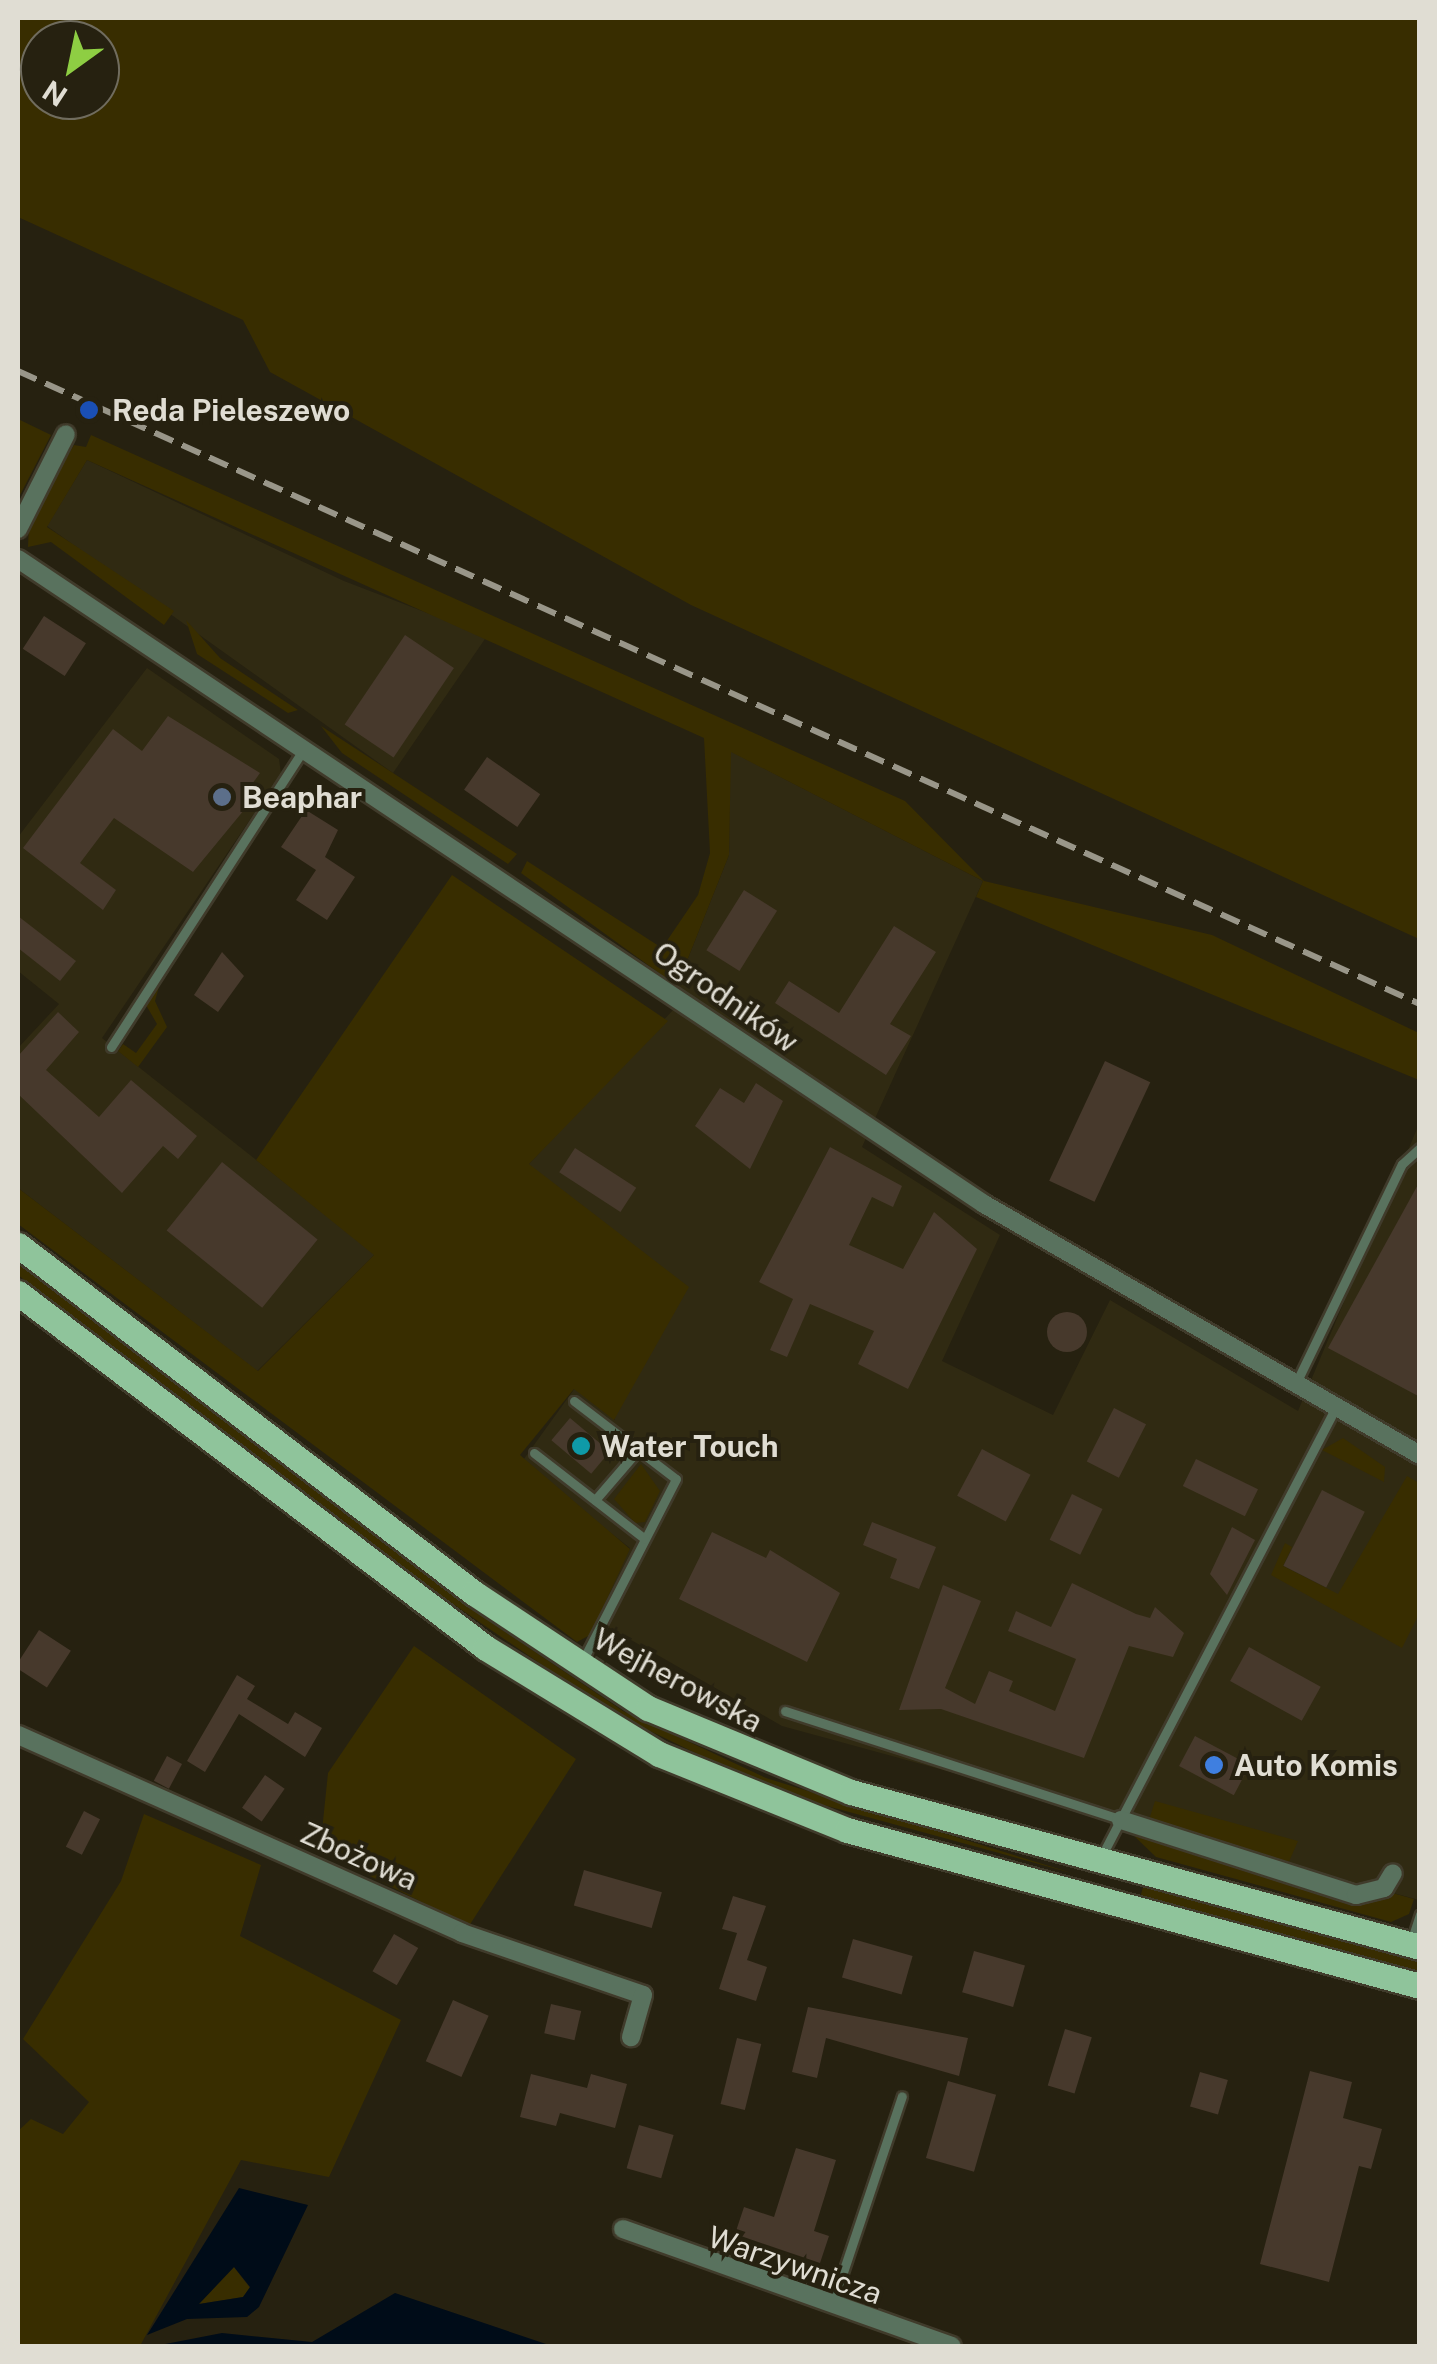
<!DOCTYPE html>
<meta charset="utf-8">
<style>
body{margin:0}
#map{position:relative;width:1437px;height:2364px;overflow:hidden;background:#262110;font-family:"Public Sans",sans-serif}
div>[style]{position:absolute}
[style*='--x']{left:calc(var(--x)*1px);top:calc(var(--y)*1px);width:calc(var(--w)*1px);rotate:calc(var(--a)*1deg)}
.built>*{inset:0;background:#302a12}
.green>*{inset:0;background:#382d00;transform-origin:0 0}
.water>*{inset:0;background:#000c18}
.building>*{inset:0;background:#47392c;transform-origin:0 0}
.round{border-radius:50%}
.roads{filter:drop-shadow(2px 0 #403b2b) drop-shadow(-2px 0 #403b2b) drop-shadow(0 2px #403b2b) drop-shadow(0 -2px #403b2b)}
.service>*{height:9px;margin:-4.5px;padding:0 4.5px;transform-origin:4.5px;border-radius:4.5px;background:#59725e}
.minor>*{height:18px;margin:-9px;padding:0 9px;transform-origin:9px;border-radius:9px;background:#59725e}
.primary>*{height:25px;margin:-12.5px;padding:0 12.5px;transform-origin:12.5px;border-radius:12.5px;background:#8fc49b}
.rail>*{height:6px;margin-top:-3px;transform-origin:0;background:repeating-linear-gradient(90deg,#999689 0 20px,transparent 0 30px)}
.dots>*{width:28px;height:28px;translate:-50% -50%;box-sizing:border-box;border:5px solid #262110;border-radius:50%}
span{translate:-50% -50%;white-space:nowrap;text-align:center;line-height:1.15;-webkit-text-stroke:8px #262110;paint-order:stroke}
.poi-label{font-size:30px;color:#e0ddd3;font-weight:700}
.left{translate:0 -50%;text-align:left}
.street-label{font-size:30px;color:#e0ddd3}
.frame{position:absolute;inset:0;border:20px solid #e0ddd3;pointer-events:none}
.north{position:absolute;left:20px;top:20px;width:100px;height:100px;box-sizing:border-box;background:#262110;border:2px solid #706c5e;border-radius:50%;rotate:213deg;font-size:28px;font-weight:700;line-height:40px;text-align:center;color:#e0ddd3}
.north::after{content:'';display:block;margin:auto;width:35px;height:45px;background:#8ece43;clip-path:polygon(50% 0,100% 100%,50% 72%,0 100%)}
</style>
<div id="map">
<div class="built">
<i style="clip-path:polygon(87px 460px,344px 581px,487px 636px,393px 773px,47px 526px)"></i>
<i style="clip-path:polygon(147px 668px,279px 759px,281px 774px,102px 1038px,375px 1254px,257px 1371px,18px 1188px,18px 1048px,59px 1004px,18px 971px,18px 837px)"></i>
<i style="clip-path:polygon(730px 751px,983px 881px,862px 1147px,1000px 1235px,942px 1361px,1053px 1415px,1110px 1300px,1298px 1411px,1419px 1124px,1419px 1900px,782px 1726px,596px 1620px,630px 1548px,521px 1463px,575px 1388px,615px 1420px,529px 1164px,688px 994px,677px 986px,729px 855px)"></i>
</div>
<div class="green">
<i style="clip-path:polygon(evenodd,18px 18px,1419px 18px,1419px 939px,691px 605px,270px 372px,243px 320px,18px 217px,18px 18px,40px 40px,100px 40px,100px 100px,40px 100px,40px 40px)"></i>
<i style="clip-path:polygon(18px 419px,51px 435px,18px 499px)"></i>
<i style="clip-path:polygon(91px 435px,905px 801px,984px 881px,1212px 935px,1419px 1033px,1419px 1080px,976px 897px,983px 881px,731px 752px,729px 855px,677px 986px,521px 873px,527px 861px,662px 948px,698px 895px,710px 853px,704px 738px,87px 460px,47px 527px,174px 611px,164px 625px,51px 542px,28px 547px,29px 523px,74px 445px,86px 447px)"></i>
<i style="clip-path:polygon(186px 620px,220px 658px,298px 710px,288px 713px,197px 654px)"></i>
<i style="clip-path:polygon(321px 726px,393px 773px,517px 854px,508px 864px,342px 753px)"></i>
<i style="clip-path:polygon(452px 875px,668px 1021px,529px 1164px,689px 1287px,614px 1420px,574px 1389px,520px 1455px,630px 1549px,590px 1635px,577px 1642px,18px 1224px,18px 1188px,258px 1371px,374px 1255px,256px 1160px)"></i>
<i style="clip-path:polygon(160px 983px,155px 1001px,167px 1027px,138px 1067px,118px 1051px,123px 1044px,136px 1053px,157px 1024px,146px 1005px)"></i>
<i style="clip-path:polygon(18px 1262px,483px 1617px,623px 1711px,766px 1778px,1075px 1874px,776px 1792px,611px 1712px,396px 1565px,18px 1275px)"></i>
<i style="clip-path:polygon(1343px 1438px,1385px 1467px,1384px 1482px,1322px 1450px)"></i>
<i style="clip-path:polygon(641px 1464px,660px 1491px,645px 1522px,635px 1523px,614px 1499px)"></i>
<i style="clip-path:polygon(1407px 1476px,1419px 1483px,1419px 1614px,1402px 1648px,1271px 1575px,1285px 1543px,1292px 1547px,1283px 1566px,1338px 1594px)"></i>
<i style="clip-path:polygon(414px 1646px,576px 1759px,469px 1926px,362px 1872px,332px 1845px,320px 1850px,328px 1773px)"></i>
<i style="clip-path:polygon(1155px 1801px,1298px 1841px,1288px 1864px,1414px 1899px,1409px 1914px,1391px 1922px,1156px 1857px,1131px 1833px,1149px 1820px)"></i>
<i style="clip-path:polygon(144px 1814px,261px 1865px,240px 1936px,401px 2020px,329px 2177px,241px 2160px,140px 2346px,18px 2346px,18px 2131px,31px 2119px,63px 2134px,89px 2102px,23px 2039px,121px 1881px)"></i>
<i style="left:1143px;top:1887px;width:286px;height:10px;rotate:15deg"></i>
<i style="clip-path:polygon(234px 2267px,250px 2288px,243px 2297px,199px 2304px)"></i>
</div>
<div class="water">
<i style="clip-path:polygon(evenodd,239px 2188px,308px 2205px,259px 2307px,247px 2317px,187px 2319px,147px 2335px,239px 2188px,234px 2267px,250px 2287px,243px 2297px,199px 2304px,234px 2267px)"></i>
<i style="clip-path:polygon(395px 2293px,552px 2346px,155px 2346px,222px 2333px,312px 2342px)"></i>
</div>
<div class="building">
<i style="left:44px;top:616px;width:50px;height:39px;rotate:33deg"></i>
<i style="left:405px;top:635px;width:59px;height:108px;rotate:34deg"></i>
<i style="clip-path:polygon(168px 716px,260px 773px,250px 787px,258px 793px,193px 872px,114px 818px,80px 863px,116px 890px,103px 910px,23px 848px,113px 729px,142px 751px)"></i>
<i style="left:487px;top:757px;width:65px;height:40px;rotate:35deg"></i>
<i style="clip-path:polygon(306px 810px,338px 830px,325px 857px,355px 877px,327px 920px,296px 900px,316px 870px,281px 847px)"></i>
<i style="left:744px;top:890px;width:39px;height:71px;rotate:32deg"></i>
<i style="clip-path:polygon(18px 916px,76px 961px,60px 981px,18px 948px)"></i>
<i style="clip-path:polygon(894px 926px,936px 952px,890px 1024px,911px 1036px,886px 1075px,775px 1003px,789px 981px,839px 1013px)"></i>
<i style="clip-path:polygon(222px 952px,244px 976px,218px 1012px,194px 995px)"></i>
<i style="clip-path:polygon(58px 1012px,79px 1032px,46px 1070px,99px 1117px,131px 1080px,197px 1136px,178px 1159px,163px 1146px,122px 1193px,18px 1094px,18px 1056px)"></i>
<i style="left:1105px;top:1061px;width:50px;height:132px;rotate:25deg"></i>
<i style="clip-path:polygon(756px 1083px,783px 1101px,750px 1169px,695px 1126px,720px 1088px,744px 1103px)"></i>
<i style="clip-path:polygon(830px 1147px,902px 1186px,893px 1207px,872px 1197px,849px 1245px,903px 1269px,934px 1212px,977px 1249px,908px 1389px,858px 1364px,874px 1331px,810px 1304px,787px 1357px,770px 1350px,793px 1299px,759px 1282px)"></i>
<i style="left:575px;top:1148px;width:73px;height:29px;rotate:33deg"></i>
<i style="left:222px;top:1162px;width:123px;height:88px;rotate:39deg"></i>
<i style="clip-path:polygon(1420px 1181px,1420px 1397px,1328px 1348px)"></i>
<i class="round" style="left:1047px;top:1312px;width:40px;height:40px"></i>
<i style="left:1114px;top:1408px;width:36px;height:60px;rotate:27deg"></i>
<i style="left:570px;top:1418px;width:52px;height:29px;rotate:40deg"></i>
<i style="left:982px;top:1449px;width:55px;height:53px;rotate:28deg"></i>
<i style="left:1196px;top:1459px;width:69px;height:30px;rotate:26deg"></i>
<i style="left:1322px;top:1490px;width:48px;height:85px;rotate:27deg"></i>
<i style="left:1072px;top:1494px;width:34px;height:51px;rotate:26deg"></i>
<i style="clip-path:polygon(872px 1522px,936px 1547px,919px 1589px,890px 1578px,897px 1559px,863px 1545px)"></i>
<i style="clip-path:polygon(1232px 1527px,1255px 1540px,1227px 1595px,1210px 1574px)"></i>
<i style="clip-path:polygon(712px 1532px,766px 1558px,770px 1550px,840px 1593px,807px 1662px,679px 1599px)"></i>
<i style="clip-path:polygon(1072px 1583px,1136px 1614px,1150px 1618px,1155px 1607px,1184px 1633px,1173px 1657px,1129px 1646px,1084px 1758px,941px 1709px,899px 1710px,943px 1585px,981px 1601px,945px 1688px,975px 1704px,989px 1671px,1013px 1681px,1009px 1691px,1055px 1711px,1076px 1659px,1008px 1631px,1016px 1611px,1051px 1627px)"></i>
<i style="left:39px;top:1630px;width:38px;height:44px;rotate:33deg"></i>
<i style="left:1249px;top:1647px;width:82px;height:39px;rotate:29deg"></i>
<i style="clip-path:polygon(237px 1675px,255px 1686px,247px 1699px,288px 1724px,295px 1712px,322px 1728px,305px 1757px,239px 1714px,205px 1772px,187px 1761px)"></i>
<i style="left:1195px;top:1736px;width:62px;height:34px;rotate:28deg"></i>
<i style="left:167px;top:1756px;width:17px;height:28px;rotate:28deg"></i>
<i style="left:265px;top:1775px;width:24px;height:40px;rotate:35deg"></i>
<i style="left:84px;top:1811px;width:18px;height:40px;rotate:27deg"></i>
<i style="left:584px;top:1870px;width:81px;height:37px;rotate:16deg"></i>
<i style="clip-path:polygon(733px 1896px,766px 1906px,747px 1960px,767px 1967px,756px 2001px,719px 1989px,737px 1933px,722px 1929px)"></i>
<i style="left:394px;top:1934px;width:28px;height:43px;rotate:30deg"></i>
<i style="left:853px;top:1939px;width:62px;height:40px;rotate:16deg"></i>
<i style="left:974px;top:1951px;width:53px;height:43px;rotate:16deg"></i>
<i style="left:453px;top:2000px;width:39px;height:67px;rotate:24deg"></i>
<i style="left:551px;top:2004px;width:31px;height:30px;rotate:13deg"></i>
<i style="clip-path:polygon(808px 2007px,968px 2038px,959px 2076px,826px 2038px,817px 2078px,792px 2072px)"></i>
<i style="left:1065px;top:2029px;width:28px;height:59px;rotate:17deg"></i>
<i style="left:737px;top:2038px;width:25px;height:68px;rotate:14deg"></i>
<i style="clip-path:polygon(1310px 2071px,1352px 2082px,1343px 2118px,1382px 2129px,1371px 2169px,1359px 2166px,1329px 2282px,1260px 2264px)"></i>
<i style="left:1200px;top:2072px;width:29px;height:36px;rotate:16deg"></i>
<i style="clip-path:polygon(531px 2074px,587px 2088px,591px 2074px,627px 2084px,615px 2128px,560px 2113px,556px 2126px,520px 2117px)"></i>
<i style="left:948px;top:2081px;width:50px;height:80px;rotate:16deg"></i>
<i style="left:639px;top:2125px;width:36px;height:45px;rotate:16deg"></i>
<i style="clip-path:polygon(796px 2148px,836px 2160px,814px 2231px,829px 2236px,820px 2263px,735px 2234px,744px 2207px,774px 2217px)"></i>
</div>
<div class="roads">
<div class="service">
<i style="--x:111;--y:1047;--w:355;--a:-57.1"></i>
<i style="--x:1296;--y:1383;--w:243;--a:-64.2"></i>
<i style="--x:1402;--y:1164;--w:24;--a:-42"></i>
<i style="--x:574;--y:1401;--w:128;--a:37.4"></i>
<i style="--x:676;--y:1479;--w:203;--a:117.2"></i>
<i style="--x:534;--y:1453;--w:140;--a:37.8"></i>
<i style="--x:595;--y:1500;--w:66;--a:-49.3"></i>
<i style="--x:785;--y:1711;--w:352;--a:17.9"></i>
<i style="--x:1100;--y:1859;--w:508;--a:-62.43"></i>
<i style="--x:1411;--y:1942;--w:29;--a:-72"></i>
<i style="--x:832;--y:2305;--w:220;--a:-71.5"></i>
</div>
<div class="minor">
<i style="--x:18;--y:529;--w:106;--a:-63.2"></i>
<i style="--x:18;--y:559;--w:1162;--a:33.73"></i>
<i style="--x:984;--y:1204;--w:503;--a:29.93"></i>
<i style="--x:18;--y:1735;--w:486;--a:24"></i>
<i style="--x:462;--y:1933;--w:191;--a:18.9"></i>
<i style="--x:643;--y:1995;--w:44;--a:105.9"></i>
<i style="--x:1121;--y:1820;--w:247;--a:17.7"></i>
<i style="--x:1356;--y:1895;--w:29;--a:-14"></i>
<i style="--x:1384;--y:1888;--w:17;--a:-59"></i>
<i style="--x:623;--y:2229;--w:349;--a:19.6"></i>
</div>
<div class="primary">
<i style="--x:18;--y:1245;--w:574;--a:37.35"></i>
<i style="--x:474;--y:1593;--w:209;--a:33.5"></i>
<i style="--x:648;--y:1708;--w:220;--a:22.5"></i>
<i style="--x:851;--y:1792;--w:590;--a:15.24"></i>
<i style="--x:18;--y:1293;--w:587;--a:37.18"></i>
<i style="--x:486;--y:1648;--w:203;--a:31.5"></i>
<i style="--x:659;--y:1754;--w:203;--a:22"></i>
<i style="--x:847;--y:1830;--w:594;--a:15.23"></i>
</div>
</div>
<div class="rail">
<i style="--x:18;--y:371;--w:1538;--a:24.3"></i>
</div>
<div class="dots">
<i style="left:89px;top:410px;background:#1a4fb4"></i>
<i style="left:222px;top:797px;background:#5c6f8a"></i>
<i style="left:581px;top:1446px;background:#0f9aa8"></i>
<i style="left:1214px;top:1765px;background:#3f7fe0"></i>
</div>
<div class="poi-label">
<span class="left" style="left:112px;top:410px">Reda Pieleszewo</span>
<span class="left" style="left:242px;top:797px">Beaphar</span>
<span class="left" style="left:601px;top:1446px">Water Touch</span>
<span class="left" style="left:1234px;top:1765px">Auto Komis</span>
</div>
<div class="street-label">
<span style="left:726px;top:997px;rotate:35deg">Ogrodników</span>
<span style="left:678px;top:1680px;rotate:28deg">Wejherowska</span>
<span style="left:359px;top:1856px;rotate:24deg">Zbożowa</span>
<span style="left:795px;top:2265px;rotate:19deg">Warzywnicza</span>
</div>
<div class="frame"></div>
<div class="north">N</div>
</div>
